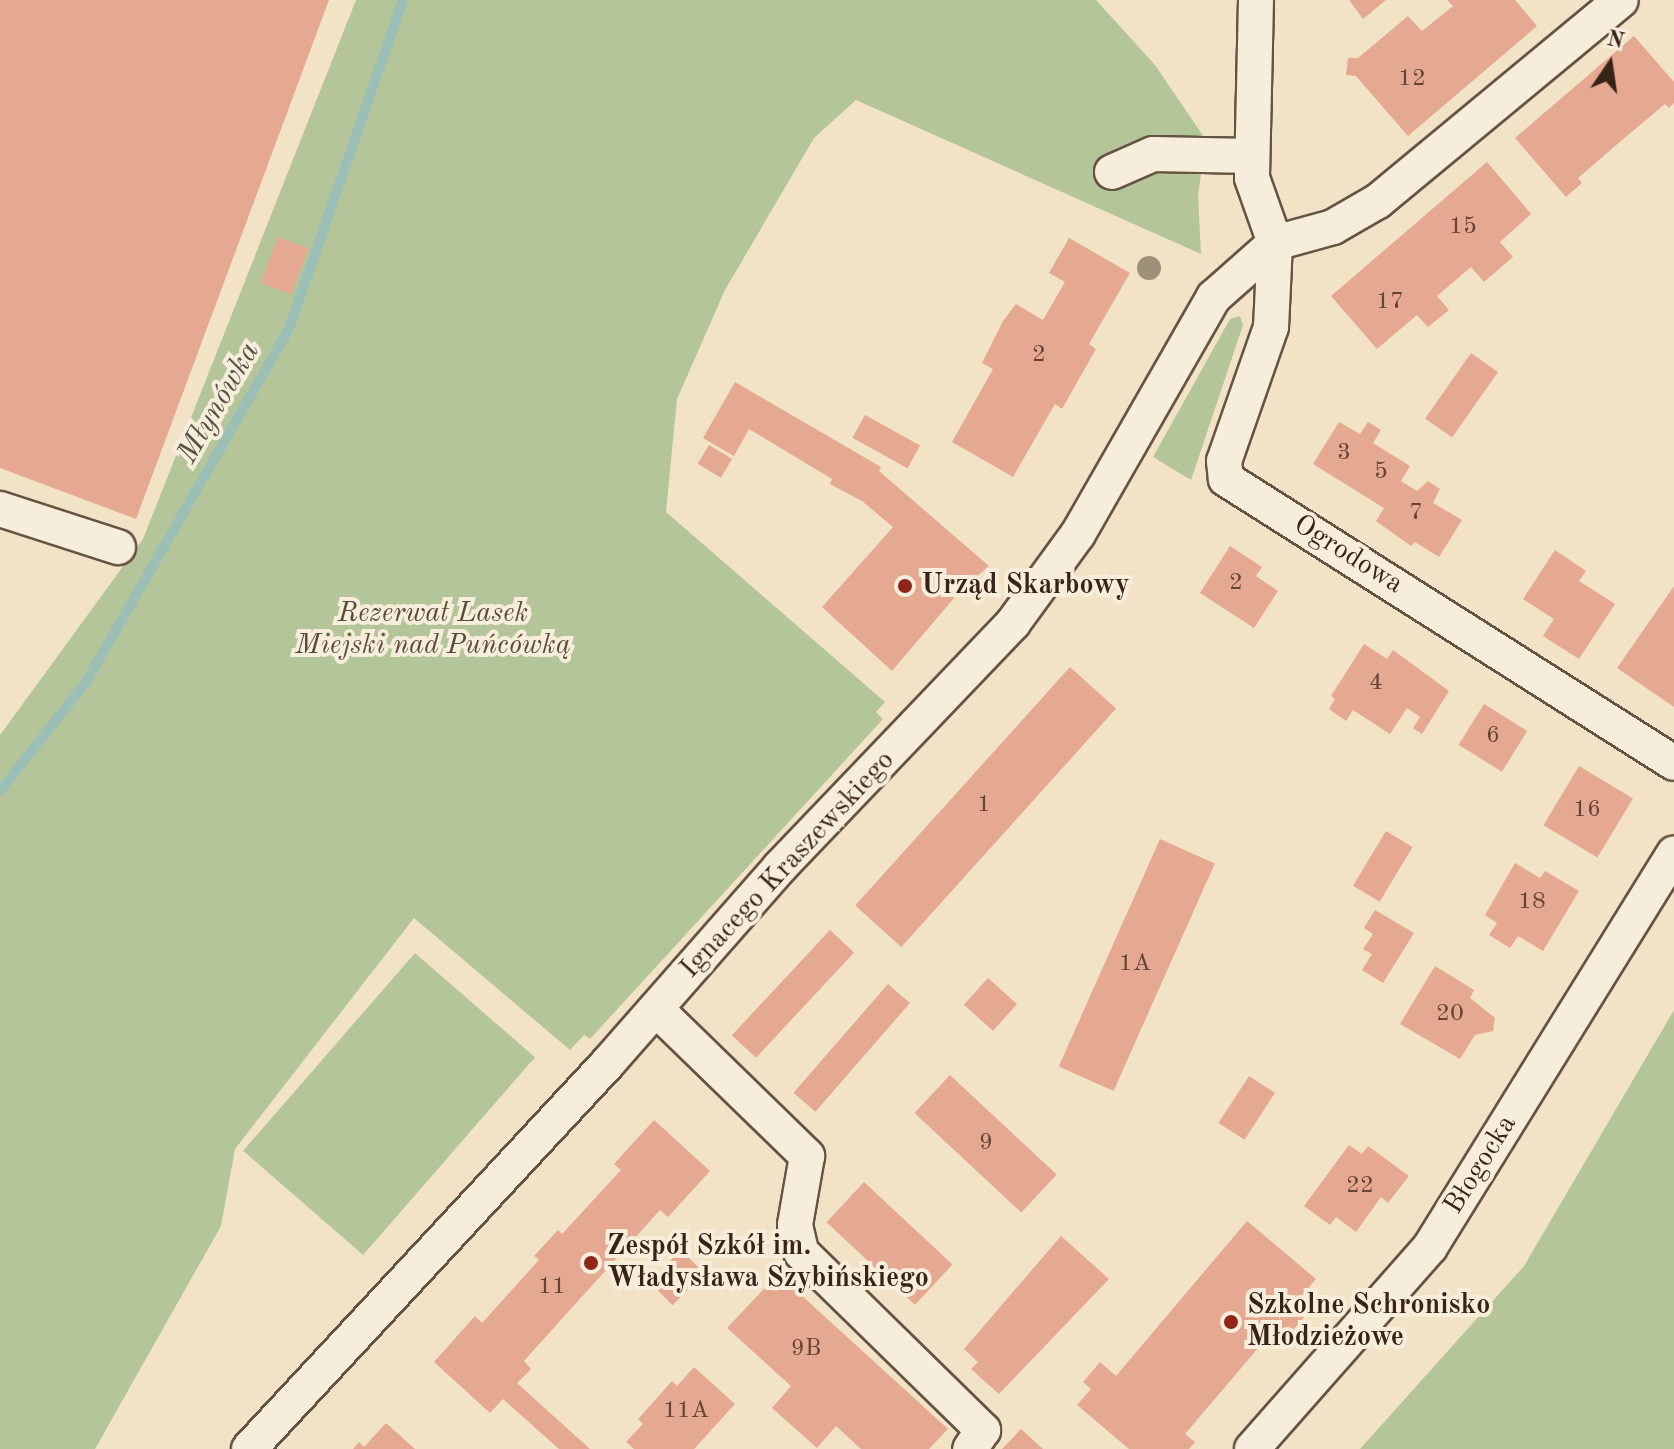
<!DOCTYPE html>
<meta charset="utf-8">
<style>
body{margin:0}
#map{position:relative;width:1674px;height:1449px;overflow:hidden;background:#f2e3c7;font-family:"Old Standard TT",serif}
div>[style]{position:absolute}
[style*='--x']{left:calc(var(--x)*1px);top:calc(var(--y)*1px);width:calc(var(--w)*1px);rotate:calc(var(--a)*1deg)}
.green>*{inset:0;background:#b5c59a;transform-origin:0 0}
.stream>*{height:10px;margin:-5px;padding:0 5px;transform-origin:5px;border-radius:5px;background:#9bbeb7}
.building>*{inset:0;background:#e5a891;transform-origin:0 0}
.roads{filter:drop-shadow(2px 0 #665443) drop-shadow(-2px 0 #665443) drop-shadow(0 2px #665443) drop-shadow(0 -2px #665443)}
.minor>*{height:34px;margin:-17px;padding:0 17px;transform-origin:17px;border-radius:17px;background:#f7eddb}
.trees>*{width:24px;height:24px;margin:-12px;border-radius:50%;background:#9d9078}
.dots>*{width:22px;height:22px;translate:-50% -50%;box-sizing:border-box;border:4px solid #f7eddb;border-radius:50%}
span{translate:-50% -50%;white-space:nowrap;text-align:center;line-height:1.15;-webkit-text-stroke:8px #f7eddb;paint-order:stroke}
.number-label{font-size:24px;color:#634536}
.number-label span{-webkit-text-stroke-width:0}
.street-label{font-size:28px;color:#382417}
.poi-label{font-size:28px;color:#382417;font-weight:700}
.left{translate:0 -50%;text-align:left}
.park-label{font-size:28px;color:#574c38;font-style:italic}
.water-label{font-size:30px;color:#565247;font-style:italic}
.north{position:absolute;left:1570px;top:24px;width:80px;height:80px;-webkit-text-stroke:6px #f7eddb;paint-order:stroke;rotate:13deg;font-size:22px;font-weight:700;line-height:32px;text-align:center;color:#382417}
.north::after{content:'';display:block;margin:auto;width:28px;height:36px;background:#382417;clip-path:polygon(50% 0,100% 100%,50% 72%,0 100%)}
</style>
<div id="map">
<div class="green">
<i style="clip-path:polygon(356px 0,1096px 0,1155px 65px,1206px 140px,1198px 195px,1201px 254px,856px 100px,814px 138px,725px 290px,677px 399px,666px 512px,885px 702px,876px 712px,883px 719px,590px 1039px,584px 1035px,570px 1050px,414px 918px,235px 1149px,221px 1226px,95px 1449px,0 1449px,0 735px,143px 539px)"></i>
<i style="clip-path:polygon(1240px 316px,1243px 325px,1191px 480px,1153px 457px,1230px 319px)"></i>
<i style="left:415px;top:953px;width:159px;height:262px;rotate:41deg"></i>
<i style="clip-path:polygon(1674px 1010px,1674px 1449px,1360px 1449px,1524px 1266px)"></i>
</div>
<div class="stream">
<i style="--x:0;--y:791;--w:139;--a:-51.7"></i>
<i style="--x:86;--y:682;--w:407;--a:-60.1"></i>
<i style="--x:289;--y:329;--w:348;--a:-70.9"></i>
</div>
<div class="building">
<i style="clip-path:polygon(0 0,329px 0,136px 519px,0 468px)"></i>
<i style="clip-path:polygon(1349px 0,1386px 0,1363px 19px)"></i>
<i style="clip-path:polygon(1447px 0,1515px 0,1537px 26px,1408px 136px,1356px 76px,1346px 75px,1348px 58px,1358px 58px,1408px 16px,1422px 31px,1453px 6px)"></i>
<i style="clip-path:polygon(1634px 36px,1674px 82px,1674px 103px,1669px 108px,1665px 104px,1621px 141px,1578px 178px,1582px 183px,1566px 197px,1515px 138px)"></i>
<i style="clip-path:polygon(1487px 162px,1531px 214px,1500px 242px,1513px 257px,1484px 282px,1471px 267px,1437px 296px,1449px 310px,1428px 327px,1417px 315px,1377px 349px,1331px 296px)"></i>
<i style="left:278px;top:237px;width:33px;height:49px;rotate:21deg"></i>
<i style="clip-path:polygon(1069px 238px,1130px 273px,1089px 344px,1096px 349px,1062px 409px,1055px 404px,1013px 477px,952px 442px,993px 369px,982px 363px,1003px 321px,1016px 304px,1043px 320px,1065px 282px,1049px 273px)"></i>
<i style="left:1471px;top:353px;width:33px;height:80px;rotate:35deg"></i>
<i style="clip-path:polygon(735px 382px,881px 467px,879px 471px,989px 566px,960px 591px,892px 671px,822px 607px,893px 527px,862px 501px,830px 484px,832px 479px,749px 429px,734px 456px,703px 438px)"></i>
<i style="left:865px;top:415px;width:63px;height:26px;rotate:29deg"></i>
<i style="clip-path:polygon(1339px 422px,1360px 434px,1368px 422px,1381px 430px,1373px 443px,1410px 466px,1401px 481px,1417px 491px,1428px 481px,1440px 489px,1433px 503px,1462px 520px,1439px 557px,1415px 542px,1411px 546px,1376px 521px,1384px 508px,1313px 464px)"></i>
<i style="left:709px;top:445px;width:27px;height:22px;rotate:31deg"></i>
<i style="clip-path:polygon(1230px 546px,1262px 567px,1256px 576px,1278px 591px,1254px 628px,1200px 593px)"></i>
<i style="clip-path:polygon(1555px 550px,1586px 571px,1579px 581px,1615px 604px,1579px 659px,1543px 636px,1554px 619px,1523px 599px)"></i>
<i style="clip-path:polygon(1674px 586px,1674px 707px,1617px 668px)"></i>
<i style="clip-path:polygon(1364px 644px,1387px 659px,1393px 650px,1449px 691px,1422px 734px,1413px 728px,1420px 717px,1407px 708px,1390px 734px,1353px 710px,1346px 721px,1329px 709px,1335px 699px,1331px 696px)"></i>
<i style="left:1070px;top:667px;width:62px;height:321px;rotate:42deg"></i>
<i style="left:1484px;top:704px;width:51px;height:48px;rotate:32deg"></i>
<i style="left:1579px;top:766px;width:63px;height:69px;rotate:31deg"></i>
<i style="left:1386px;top:831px;width:31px;height:64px;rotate:31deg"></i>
<i style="left:1160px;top:839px;width:60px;height:249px;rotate:24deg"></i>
<i style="clip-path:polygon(1515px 863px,1540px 878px,1545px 871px,1579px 891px,1543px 951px,1518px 936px,1510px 948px,1489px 935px,1497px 923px,1485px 915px)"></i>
<i style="clip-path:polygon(1375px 910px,1414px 933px,1383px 983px,1362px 970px,1372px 954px,1363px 949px,1373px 934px,1364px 928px)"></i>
<i style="left:830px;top:930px;width:33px;height:144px;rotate:43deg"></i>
<i style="clip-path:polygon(1435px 966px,1474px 990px,1470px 998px,1495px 1018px,1493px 1031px,1475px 1035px,1460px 1059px,1400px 1024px)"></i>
<i style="left:988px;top:978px;width:39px;height:36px;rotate:42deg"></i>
<i style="left:888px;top:984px;width:29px;height:144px;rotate:41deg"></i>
<i style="left:950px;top:1075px;width:146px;height:52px;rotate:43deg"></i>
<i style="left:1249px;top:1076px;width:31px;height:56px;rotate:33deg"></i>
<i style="clip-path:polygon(654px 1120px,710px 1171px,668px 1217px,660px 1210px,524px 1361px,531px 1369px,517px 1383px,590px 1449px,559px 1449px,503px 1399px,490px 1413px,434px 1362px,475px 1316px,482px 1323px,539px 1260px,534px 1256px,558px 1230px,562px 1234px,621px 1170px,614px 1164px)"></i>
<i style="clip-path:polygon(1349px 1145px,1362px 1154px,1368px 1146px,1409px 1176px,1388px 1203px,1381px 1197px,1356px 1232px,1336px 1217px,1330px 1225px,1304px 1206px)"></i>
<i style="left:864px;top:1182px;width:121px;height:55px;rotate:43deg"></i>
<i style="clip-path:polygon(1247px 1221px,1316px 1279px,1294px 1305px,1306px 1315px,1282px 1343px,1271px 1333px,1185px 1434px,1195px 1442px,1189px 1449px,1129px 1449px,1077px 1405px,1091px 1389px,1083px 1382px,1100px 1362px,1116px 1376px)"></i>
<i style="clip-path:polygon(1061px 1236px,1109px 1279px,999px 1394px,971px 1369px,978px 1362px,964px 1349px)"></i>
<i style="left:681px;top:1250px;width:33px;height:45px;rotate:45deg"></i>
<i style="clip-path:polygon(778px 1274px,948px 1429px,929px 1449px,861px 1449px,836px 1426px,817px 1448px,772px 1408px,791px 1386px,727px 1328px)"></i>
<i style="clip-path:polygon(694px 1367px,735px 1404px,694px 1449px,634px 1449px,626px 1442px,643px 1424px,638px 1419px,672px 1381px,677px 1386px)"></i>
<i style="clip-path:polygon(386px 1423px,415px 1449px,353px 1449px,359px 1442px,364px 1447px)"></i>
<i style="clip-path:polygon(1021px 1429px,1043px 1449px,1002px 1449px)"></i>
</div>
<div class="roads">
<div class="minor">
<i style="--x:1256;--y:0;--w:178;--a:91.3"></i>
<i style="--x:1252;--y:178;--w:69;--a:70.5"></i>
<i style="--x:1275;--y:243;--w:84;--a:92.7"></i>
<i style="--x:1271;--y:327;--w:142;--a:109.3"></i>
<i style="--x:1224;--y:461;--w:18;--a:84"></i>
<i style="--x:1226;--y:479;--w:530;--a:32.37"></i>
<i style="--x:1112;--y:172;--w:45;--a:-23.7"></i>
<i style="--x:1153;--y:154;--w:99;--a:1.2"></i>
<i style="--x:1275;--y:243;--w:60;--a:-15.4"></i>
<i style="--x:1333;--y:227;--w:52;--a:-30"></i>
<i style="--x:1378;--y:201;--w:315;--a:-39.6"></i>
<i style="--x:0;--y:509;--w:124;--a:17.9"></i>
<i style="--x:656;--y:1009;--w:211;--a:44.2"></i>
<i style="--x:807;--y:1156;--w:70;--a:99.9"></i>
<i style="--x:795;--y:1225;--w:28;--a:77"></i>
<i style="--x:801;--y:1252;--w:255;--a:44.4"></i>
<i style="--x:983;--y:1430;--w:23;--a:124"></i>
<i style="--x:249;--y:1449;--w:526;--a:-47.08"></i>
<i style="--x:607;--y:1064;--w:262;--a:-48.7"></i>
<i style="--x:780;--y:867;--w:337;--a:-46.3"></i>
<i style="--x:1013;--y:623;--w:110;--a:-53.9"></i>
<i style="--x:1078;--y:534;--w:273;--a:-60.2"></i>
<i style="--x:1214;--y:297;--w:81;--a:-41.5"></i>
<i style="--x:1252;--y:1449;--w:269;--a:-48.6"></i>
<i style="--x:1430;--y:1247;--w:463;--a:-58.2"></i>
</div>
</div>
<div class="trees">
<i style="left:1149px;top:268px"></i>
</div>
<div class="dots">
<i style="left:905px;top:586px;background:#8f2418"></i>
<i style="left:591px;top:1263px;background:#8f2418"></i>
<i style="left:1231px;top:1322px;background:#8f2418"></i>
</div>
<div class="number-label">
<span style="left:1412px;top:80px">12</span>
<span style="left:1463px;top:228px">15</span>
<span style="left:1390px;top:303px">17</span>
<span style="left:1039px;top:356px">2</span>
<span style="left:1344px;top:454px">3</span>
<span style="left:1381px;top:473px">5</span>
<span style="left:1416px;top:514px">7</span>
<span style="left:1236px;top:584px">2</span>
<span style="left:1376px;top:684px">4</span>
<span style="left:1493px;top:737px">6</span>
<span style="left:984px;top:806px">1</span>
<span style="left:1587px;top:811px">16</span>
<span style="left:1532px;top:903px">18</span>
<span style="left:1135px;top:965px">1A</span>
<span style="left:1450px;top:1015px">20</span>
<span style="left:986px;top:1144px">9</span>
<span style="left:1360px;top:1187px">22</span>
<span style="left:552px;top:1288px">11</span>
<span style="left:806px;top:1350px">9B</span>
<span style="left:686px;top:1412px">11A</span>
</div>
<div class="street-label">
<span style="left:1348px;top:555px;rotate:32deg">Ogrodowa</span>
<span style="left:788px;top:865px;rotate:-47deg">Ignacego Kraszewskiego</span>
<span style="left:1481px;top:1165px;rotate:-58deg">Błogocka</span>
</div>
<div class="poi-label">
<span class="left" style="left:921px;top:586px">Urząd Skarbowy</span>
<span class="left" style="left:607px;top:1263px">Zespół Szkół im.<br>Władysława Szybińskiego</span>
<span class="left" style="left:1247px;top:1322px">Szkolne Schronisko<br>Młodzieżowe</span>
</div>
<div class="park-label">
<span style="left:433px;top:630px">Rezerwat Lasek<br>Miejski nad Puńcówką</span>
</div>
<div class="water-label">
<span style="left:219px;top:403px;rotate:-60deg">Młynówka</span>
</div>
<div class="north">N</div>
</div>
